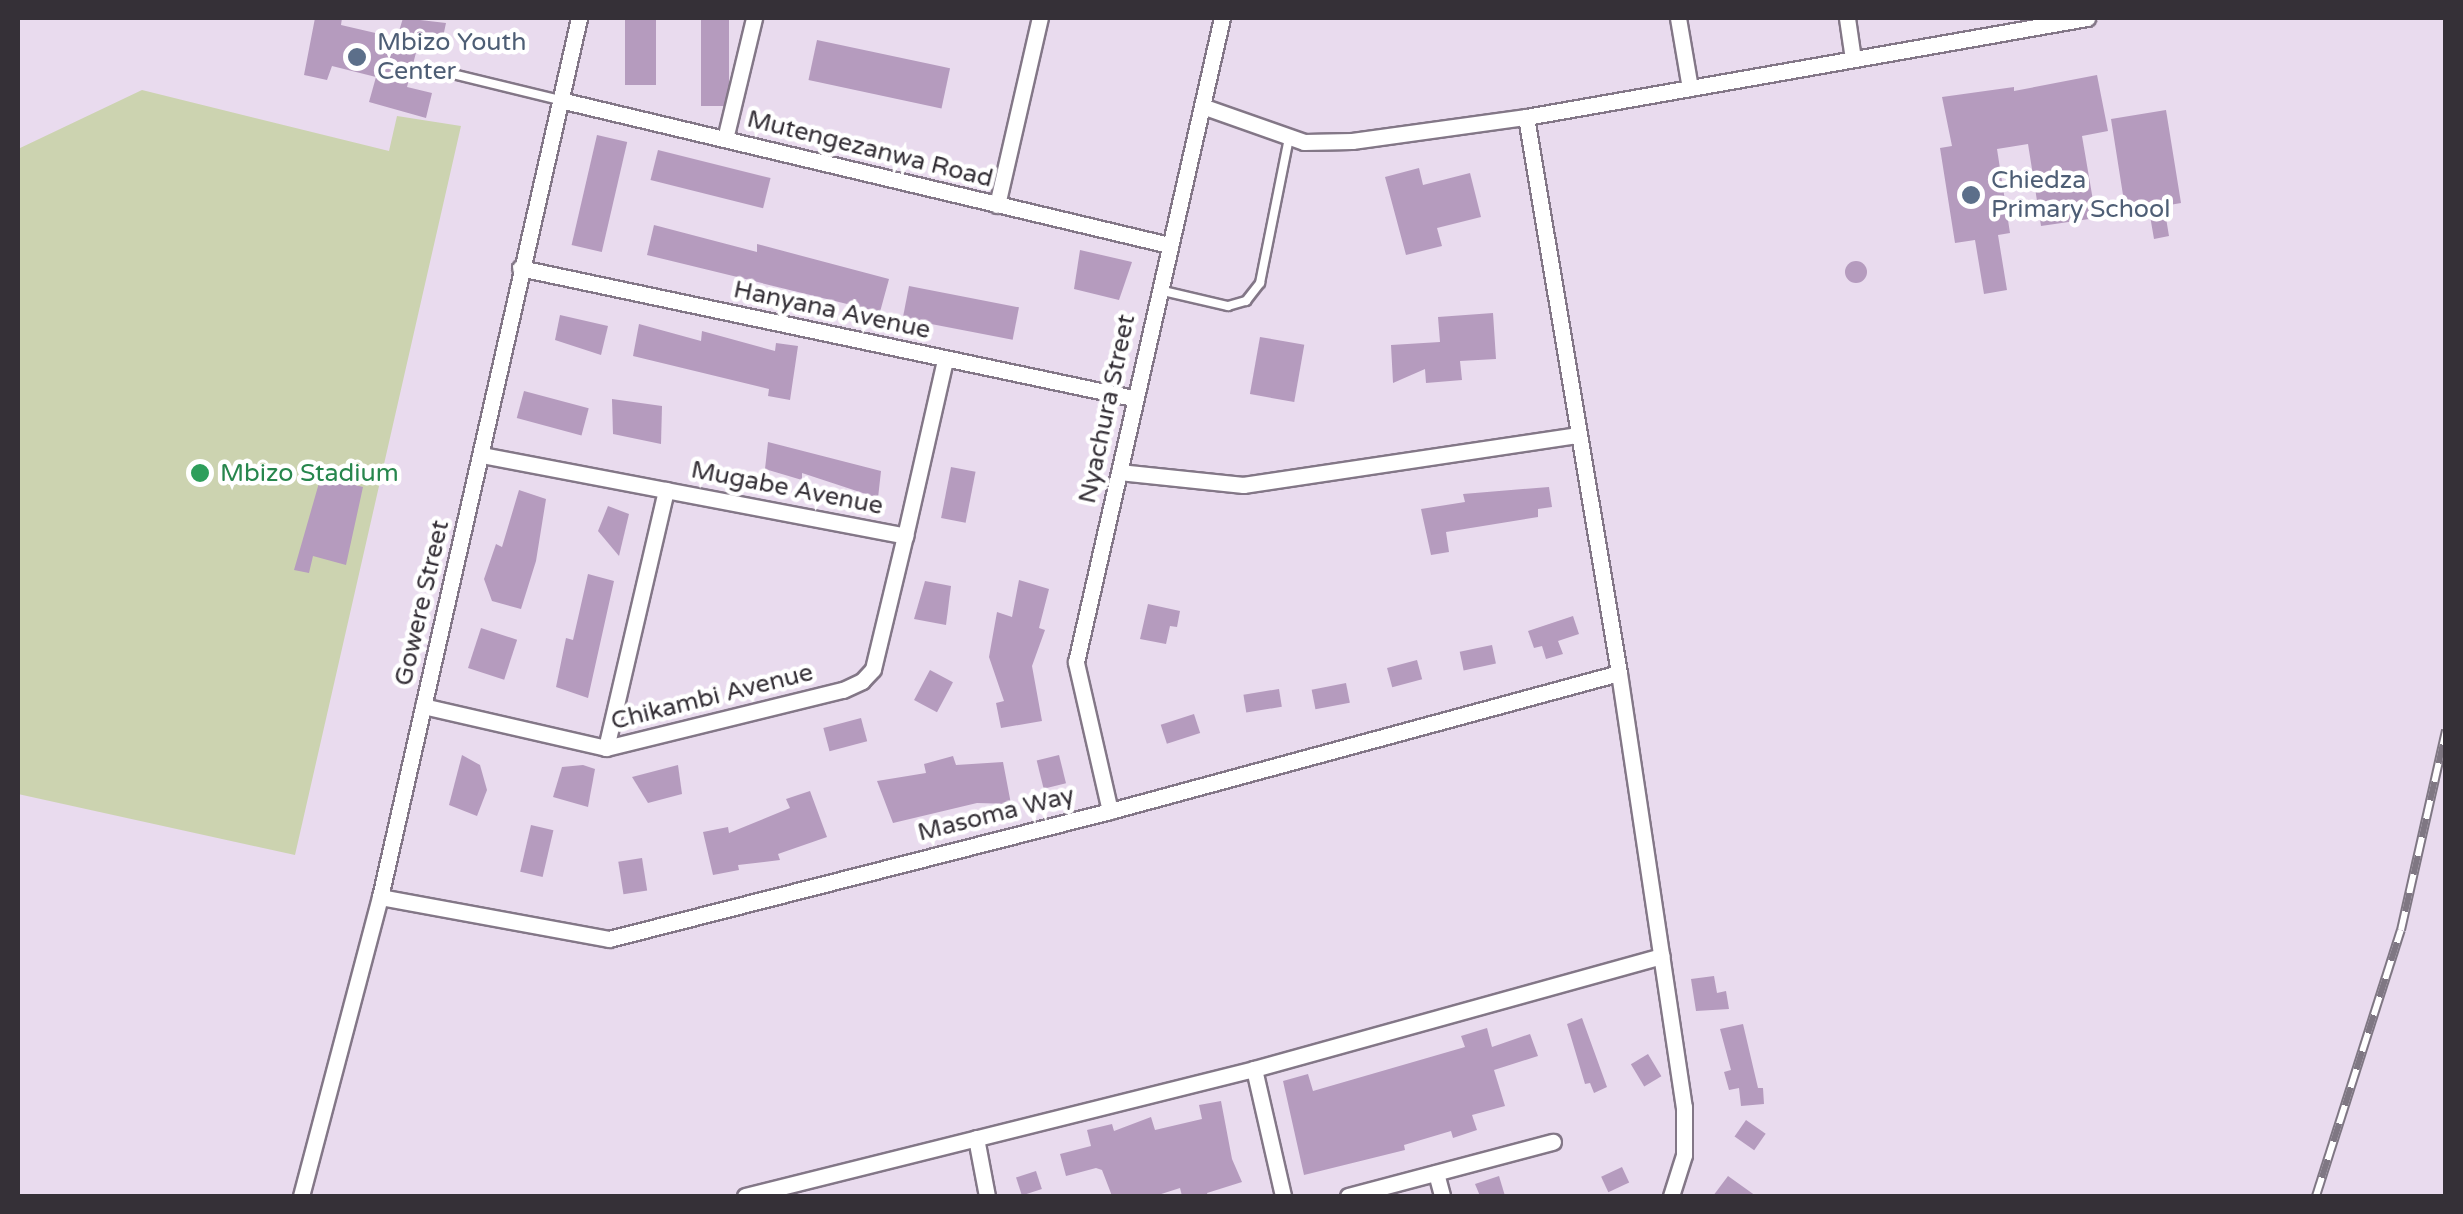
<!DOCTYPE html>
<style>
body{margin:0}
#map{position:relative;width:2463px;height:1214px;overflow:hidden;background:#e9dbee;font-family:"Varela Round",sans-serif}
div>[style]{position:absolute}
[style*='--x']{left:calc(var(--x)*1px);top:calc(var(--y)*1px);width:calc(var(--w)*1px);rotate:calc(var(--a)*1deg)}
.green>*{inset:0;background:#ccd3b0}
.building>*{inset:0;background:#b59bbe;transform-origin:0 0}
.round{border-radius:50%}
.roads{filter:drop-shadow(2px 0 #837787) drop-shadow(-2px 0 #837787) drop-shadow(0 2px #837787) drop-shadow(0 -2px #837787)}
.lane>*{height:8px;margin:-4px;padding:0 4px;transform-origin:4px;border-radius:4px;background:#fff}
.street>*{height:15px;margin:-7.5px;padding:0 7.5px;transform-origin:7.5px;border-radius:7.5px;background:#fff}
.rail>*{height:10px;margin-top:-5px;transform-origin:0;background:repeating-linear-gradient(90deg,#fff 0 19px,#7f7783 0 38px);box-sizing:border-box;border-block:2px solid #7f7783}
.dots>*{width:28px;height:28px;translate:-50% -50%;box-sizing:border-box;border:5px solid #fff;border-radius:50%}
span{translate:-50% -50%;white-space:nowrap;text-align:center;line-height:1.15;-webkit-text-stroke:9px #fff;paint-order:stroke}
.service-label{font-size:25px;color:#4e5e75}
.left{translate:0 -50%;text-align:left}
.street-label{font-size:25px;color:#353037}
.leisure-label{font-size:25px;color:#27864d}
.frame{position:absolute;inset:0;border:20px solid #353037;pointer-events:none}
</style>
<div id="map">
<div class="green">
<i style="clip-path:polygon(142px 90px,389px 151px,397px 116px,461px 126px,295px 855px,18px 794px,18px 149px)"></i>
</div>
<div class="building">
<i style="clip-path:polygon(315px 18px,342px 18px,341px 25px,397px 38px,403px 18px,446px 23px,440px 51px,418px 45px,407px 87px,432px 93px,426px 118px,369px 102px,376px 77px,332px 66px,327px 80px,304px 75px)"></i>
<i style="left:625px;top:18px;width:31px;height:67px"></i>
<i style="left:701px;top:18px;width:28px;height:88px"></i>
<i style="left:817px;top:40px;width:136px;height:41px;rotate:12deg"></i>
<i style="clip-path:polygon(2097px 75px,2108px 131px,2082px 136px,2096px 218px,2041px 226px,2028px 144px,1997px 149px,2010px 233px,1998px 235px,2007px 290px,1984px 294px,1975px 240px,1955px 243px,1940px 148px,1952px 146px,1942px 97px,2014px 87px,2014px 91px)"></i>
<i style="clip-path:polygon(2166px 110px,2181px 203px,2164px 206px,2169px 236px,2154px 239px,2149px 210px,2126px 214px,2111px 119px)"></i>
<i style="left:597px;top:135px;width:31px;height:113px;rotate:13deg"></i>
<i style="left:658px;top:150px;width:116px;height:31px;rotate:14deg"></i>
<i style="clip-path:polygon(1419px 168px,1423px 185px,1470px 173px,1481px 217px,1437px 228px,1442px 246px,1406px 255px,1385px 177px)"></i>
<i style="clip-path:polygon(654px 225px,757px 252px,757px 244px,889px 279px,880px 312px,647px 255px)"></i>
<i style="clip-path:polygon(1080px 250px,1132px 262px,1119px 300px,1074px 289px)"></i>
<i class="round" style="left:1845px;top:261px;width:22px;height:22px"></i>
<i style="left:909px;top:286px;width:112px;height:33px;rotate:11deg"></i>
<i style="clip-path:polygon(1493px 313px,1496px 359px,1460px 361px,1462px 380px,1426px 383px,1425px 369px,1393px 383px,1391px 345px,1440px 342px,1438px 317px)"></i>
<i style="clip-path:polygon(560px 315px,608px 326px,601px 355px,555px 340px)"></i>
<i style="clip-path:polygon(639px 324px,701px 341px,702px 331px,775px 351px,776px 343px,798px 346px,790px 400px,768px 396px,769px 389px,633px 356px)"></i>
<i style="left:1260px;top:337px;width:45px;height:58px;rotate:10deg"></i>
<i style="left:524px;top:391px;width:67px;height:28px;rotate:15deg"></i>
<i style="clip-path:polygon(612px 399px,662px 406px,661px 444px,613px 434px)"></i>
<i style="clip-path:polygon(768px 442px,881px 471px,878px 498px,802px 473px,802px 480px,765px 469px)"></i>
<i style="left:951px;top:467px;width:25px;height:52px;rotate:11deg"></i>
<i style="clip-path:polygon(321px 476px,363px 487px,346px 565px,313px 556px,309px 573px,294px 570px)"></i>
<i style="clip-path:polygon(1549px 487px,1552px 507px,1538px 509px,1538px 517px,1446px 532px,1449px 552px,1431px 555px,1421px 509px,1465px 502px,1463px 494px)"></i>
<i style="clip-path:polygon(519px 490px,546px 499px,536px 561px,521px 609px,492px 601px,484px 579px,496px 544px,502px 547px)"></i>
<i style="clip-path:polygon(608px 506px,629px 514px,619px 556px,598px 531px)"></i>
<i style="clip-path:polygon(588px 574px,614px 581px,588px 698px,556px 687px,566px 638px,573px 640px)"></i>
<i style="clip-path:polygon(1019px 580px,1049px 589px,1039px 628px,1045px 630px,1032px 666px,1042px 721px,1001px 728px,996px 703px,1004px 701px,989px 657px,997px 612px,1012px 617px)"></i>
<i style="clip-path:polygon(925px 581px,951px 586px,946px 625px,914px 619px)"></i>
<i style="clip-path:polygon(1148px 604px,1180px 611px,1177px 627px,1170px 626px,1166px 644px,1140px 639px)"></i>
<i style="clip-path:polygon(1573px 616px,1579px 634px,1558px 641px,1563px 654px,1546px 659px,1542px 646px,1534px 648px,1528px 631px)"></i>
<i style="left:481px;top:628px;width:38px;height:42px;rotate:18deg"></i>
<i style="left:1492px;top:645px;width:19px;height:33px;rotate:78deg"></i>
<i style="left:1417px;top:660px;width:20px;height:31px;rotate:75deg"></i>
<i style="left:930px;top:670px;width:26px;height:34px;rotate:28deg"></i>
<i style="left:1346px;top:683px;width:20px;height:35px;rotate:79deg"></i>
<i style="left:1279px;top:689px;width:18px;height:36px;rotate:81deg"></i>
<i style="left:1194px;top:714px;width:20px;height:35px;rotate:72deg"></i>
<i style="left:861px;top:718px;width:24px;height:39px;rotate:75deg"></i>
<i style="clip-path:polygon(462px 755px,480px 765px,487px 790px,477px 816px,449px 805px)"></i>
<i style="left:1059px;top:755px;width:29px;height:23px;rotate:76deg"></i>
<i style="clip-path:polygon(953px 756px,956px 765px,1003px 762px,1011px 804px,977px 803px,893px 823px,877px 781px,926px 773px,924px 764px)"></i>
<i style="clip-path:polygon(583px 765px,595px 769px,588px 807px,553px 797px,562px 767px)"></i>
<i style="clip-path:polygon(678px 765px,682px 794px,648px 803px,632px 777px)"></i>
<i style="clip-path:polygon(810px 791px,827px 837px,778px 854px,780px 860px,738px 865px,739px 870px,713px 875px,703px 832px,728px 827px,729px 833px,790px 808px,786px 799px)"></i>
<i style="left:531px;top:825px;width:23px;height:48px;rotate:13deg"></i>
<i style="left:642px;top:858px;width:33px;height:24px;rotate:81deg"></i>
<i style="clip-path:polygon(1714px 976px,1717px 993px,1726px 991px,1729px 1009px,1696px 1011px,1691px 979px)"></i>
<i style="clip-path:polygon(1582px 1018px,1607px 1087px,1594px 1093px,1590px 1083px,1585px 1084px,1567px 1024px)"></i>
<i style="clip-path:polygon(1743px 1024px,1758px 1088px,1763px 1088px,1764px 1104px,1741px 1106px,1739px 1088px,1729px 1090px,1724px 1072px,1731px 1070px,1720px 1029px)"></i>
<i style="clip-path:polygon(1487px 1028px,1492px 1047px,1530px 1034px,1538px 1056px,1494px 1070px,1505px 1106px,1472px 1115px,1477px 1130px,1453px 1138px,1451px 1131px,1404px 1145px,1405px 1150px,1304px 1175px,1283px 1081px,1308px 1074px,1313px 1091px,1465px 1047px,1461px 1036px)"></i>
<i style="left:1648px;top:1054px;width:26px;height:20px;rotate:59deg"></i>
<i style="clip-path:polygon(1221px 1101px,1232px 1159px,1242px 1182px,1207px 1193px,1208px 1196px,1182px 1196px,1180px 1188px,1155px 1196px,1112px 1196px,1102px 1170px,1096px 1168px,1066px 1176px,1060px 1154px,1091px 1146px,1087px 1130px,1112px 1124px,1114px 1131px,1151px 1117px,1155px 1130px,1202px 1119px,1199px 1105px)"></i>
<i style="left:1746px;top:1120px;width:24px;height:20px;rotate:35deg"></i>
<i style="left:1622px;top:1167px;width:17px;height:23px;rotate:65deg"></i>
<i style="left:1036px;top:1171px;width:19px;height:21px;rotate:72deg"></i>
<i style="clip-path:polygon(1499px 1176px,1505px 1196px,1480px 1196px,1475px 1184px)"></i>
<i style="clip-path:polygon(1728px 1176px,1756px 1196px,1713px 1196px)"></i>
</div>
<div class="roads">
<div class="lane">
<i style="--x:453;--y:74;--w:110;--a:13.7"></i>
<i style="--x:1159;--y:290;--w:71;--a:13.1"></i>
<i style="--x:1228;--y:306;--w:19;--a:-16"></i>
<i style="--x:1246;--y:301;--w:23;--a:-52"></i>
<i style="--x:1260;--y:283;--w:148;--a:-78.7"></i>
</div>
<div class="street">
<i style="--x:1678;--y:18;--w:71;--a:80.3"></i>
<i style="--x:1847;--y:18;--w:41;--a:81.7"></i>
<i style="--x:560;--y:100;--w:626;--a:13.39"></i>
<i style="--x:1202;--y:106;--w:108;--a:19.4"></i>
<i style="--x:1304;--y:142;--w:48;--a:-1.2"></i>
<i style="--x:1352;--y:141;--w:176;--a:-7.9"></i>
<i style="--x:1526;--y:117;--w:570;--a:-10.01"></i>
<i style="--x:1526;--y:117;--w:564;--a:80.5"></i>
<i style="--x:1619;--y:673;--w:439;--a:81.5"></i>
<i style="--x:1684;--y:1107;--w:48;--a:90"></i>
<i style="--x:1684;--y:1155;--w:43;--a:107.6"></i>
<i style="--x:725;--y:139;--w:124;--a:-76.5"></i>
<i style="--x:997;--y:205;--w:192;--a:-77.1"></i>
<i style="--x:520;--y:268;--w:627;--a:11.97"></i>
<i style="--x:482;--y:455;--w:431;--a:10.8"></i>
<i style="--x:905;--y:536;--w:180;--a:-77.2"></i>
<i style="--x:1119;--y:472;--w:125;--a:6"></i>
<i style="--x:1243;--y:485;--w:339;--a:-8.5"></i>
<i style="--x:423;--y:706;--w:188;--a:12.9"></i>
<i style="--x:606;--y:748;--w:244;--a:-13.8"></i>
<i style="--x:843;--y:690;--w:21;--a:-25"></i>
<i style="--x:862;--y:681;--w:16;--a:-47"></i>
<i style="--x:873;--y:669;--w:137;--a:-76.5"></i>
<i style="--x:606;--y:748;--w:265;--a:-76.9"></i>
<i style="--x:1110;--y:811;--w:153;--a:-102.9"></i>
<i style="--x:1076;--y:662;--w:660;--a:-77.23"></i>
<i style="--x:380;--y:897;--w:233;--a:10.4"></i>
<i style="--x:609;--y:939;--w:517;--a:-14.33"></i>
<i style="--x:1110;--y:811;--w:527;--a:-15.17"></i>
<i style="--x:1254;--y:1069;--w:130;--a:77.1"></i>
<i style="--x:976;--y:1138;--w:59;--a:79.3"></i>
<i style="--x:1436;--y:1173;--w:24;--a:75"></i>
<i style="--x:301;--y:1196;--w:309;--a:-75.2"></i>
<i style="--x:380;--y:897;--w:901;--a:-77.24"></i>
<i style="--x:745;--y:1196;--w:525;--a:-14.01"></i>
<i style="--x:1254;--y:1069;--w:423;--a:-15.5"></i>
<i style="--x:1348;--y:1196;--w:212;--a:-14.8"></i>
</div>
</div>
<div class="rail">
<i style="--x:2316;--y:1196;--w:279;--a:-72.3"></i>
<i style="--x:2401;--y:930;--w:205;--a:-77.3"></i>
</div>
<div class="dots">
<i style="left:357px;top:57px;background:#5c6f8a"></i>
<i style="left:1971px;top:195px;background:#5c6f8a"></i>
<i style="left:200px;top:473px;background:#2e9e5b"></i>
</div>
<div class="service-label">
<span class="left" style="left:377px;top:57px">Mbizo Youth<br>Center</span>
<span class="left" style="left:1991px;top:195px">Chiedza<br>Primary School</span>
</div>
<div class="street-label">
<span style="left:870px;top:149px;rotate:14deg">Mutengezanwa Road</span>
<span style="left:832px;top:310px;rotate:12deg">Hanyana Avenue</span>
<span style="left:1107px;top:409px;rotate:-78deg">Nyachura Street</span>
<span style="left:787px;top:488px;rotate:11deg">Mugabe Avenue</span>
<span style="left:422px;top:603px;rotate:-77deg">Gowere Street</span>
<span style="left:712px;top:697px;rotate:-14deg">Chikambi Avenue</span>
<span style="left:996px;top:814px;rotate:-14deg">Masoma Way</span>
</div>
<div class="leisure-label">
<span class="left" style="left:220px;top:473px">Mbizo Stadium</span>
</div>
<div class="frame"></div>
</div>
